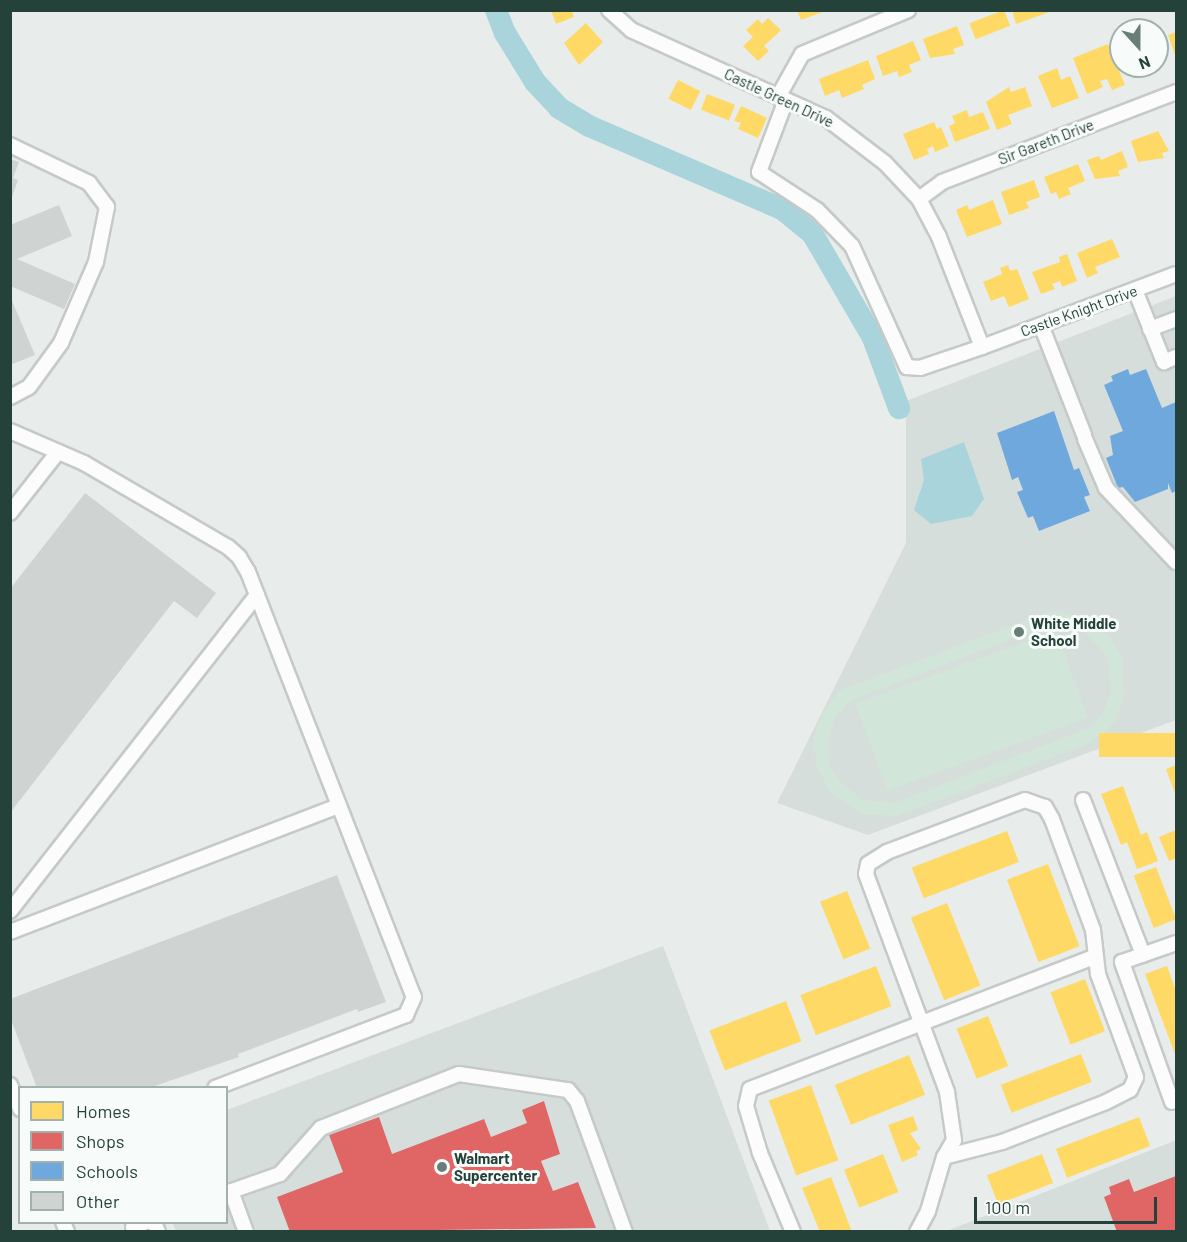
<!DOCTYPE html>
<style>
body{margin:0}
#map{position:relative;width:1187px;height:1242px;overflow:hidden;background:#e8edeb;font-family:Barlow,sans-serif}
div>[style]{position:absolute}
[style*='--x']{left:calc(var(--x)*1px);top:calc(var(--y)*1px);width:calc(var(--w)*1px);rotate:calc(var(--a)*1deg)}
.built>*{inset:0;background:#d6dedb}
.green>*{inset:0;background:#d1e6d8;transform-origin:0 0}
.water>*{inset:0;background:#a9d4db}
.homes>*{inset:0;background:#ffd966;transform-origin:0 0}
.shops>*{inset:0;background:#e06666}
.schools>*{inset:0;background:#6fa8dc}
.river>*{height:22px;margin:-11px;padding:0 11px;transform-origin:11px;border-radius:11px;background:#a9d4db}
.building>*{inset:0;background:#cfd4d2}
.roads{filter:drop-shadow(2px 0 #c5cac8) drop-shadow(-2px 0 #c5cac8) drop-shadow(0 2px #c5cac8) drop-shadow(0 -2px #c5cac8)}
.minor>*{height:14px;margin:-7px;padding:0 7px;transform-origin:7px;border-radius:7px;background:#fcfcfc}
.dots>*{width:16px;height:16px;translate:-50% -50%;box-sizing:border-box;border:3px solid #f7fbf9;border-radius:50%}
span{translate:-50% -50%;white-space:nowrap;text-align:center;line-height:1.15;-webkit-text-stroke:6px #f7fbf9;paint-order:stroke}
.street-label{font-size:15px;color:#24423a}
.poi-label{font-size:15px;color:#24423a;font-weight:700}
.left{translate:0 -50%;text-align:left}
.frame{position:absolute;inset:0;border:12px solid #24423a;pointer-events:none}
.legend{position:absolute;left:18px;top:1086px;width:210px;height:138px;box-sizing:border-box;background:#f7fbf9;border:2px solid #a3b1ad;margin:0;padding:8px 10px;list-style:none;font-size:18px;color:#24423a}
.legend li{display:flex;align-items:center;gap:12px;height:30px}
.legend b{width:30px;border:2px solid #a3b1ad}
.north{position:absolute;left:1109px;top:18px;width:60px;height:60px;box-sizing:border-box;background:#f7fbf9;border:2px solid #a3b1ad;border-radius:50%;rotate:159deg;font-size:16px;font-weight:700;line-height:24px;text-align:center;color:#24423a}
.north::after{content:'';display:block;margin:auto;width:21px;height:27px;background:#697e78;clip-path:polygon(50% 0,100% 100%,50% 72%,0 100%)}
.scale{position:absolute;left:974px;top:1197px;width:183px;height:27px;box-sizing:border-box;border:3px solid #24423a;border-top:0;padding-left:8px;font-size:18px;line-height:21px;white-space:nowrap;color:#24423a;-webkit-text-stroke:4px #f7fbf9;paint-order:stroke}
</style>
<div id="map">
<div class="built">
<i style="clip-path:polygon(1176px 296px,1176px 720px,868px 835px,777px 803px,906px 543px,906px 401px)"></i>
<i style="clip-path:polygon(663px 946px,770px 1231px,176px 1232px,173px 1223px,226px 1222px,227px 1110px)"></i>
<i style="clip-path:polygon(1176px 1140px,1176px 1231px,944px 1232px,1174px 1141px)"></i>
</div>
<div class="green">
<i style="clip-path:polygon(evenodd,1048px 612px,1063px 612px,1088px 620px,1110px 637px,1122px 657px,1124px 696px,1115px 721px,1105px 732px,1085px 745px,897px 816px,862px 814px,831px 793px,816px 765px,814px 736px,825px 709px,841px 690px,1048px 612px,1050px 624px,1069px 626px,1087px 634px,1107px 656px,1112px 690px,1103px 714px,1089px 728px,894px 803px,863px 800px,839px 782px,829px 764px,827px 741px,835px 718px,849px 701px,1050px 624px)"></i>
<i style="left:1056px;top:631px;width:92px;height:213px;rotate:70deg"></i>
</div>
<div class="water">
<i style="clip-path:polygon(964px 442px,984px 499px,972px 516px,931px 524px,914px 510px,924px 480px,921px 459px)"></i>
</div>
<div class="homes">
<i style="clip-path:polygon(551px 10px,571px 10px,574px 17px,556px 24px)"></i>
<i style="clip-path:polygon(797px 10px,825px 10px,825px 11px,801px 20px)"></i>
<i style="left:1004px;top:10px;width:17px;height:37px;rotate:69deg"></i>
<i style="clip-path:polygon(1012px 10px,1052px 10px,1052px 11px,1016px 24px)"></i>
<i style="clip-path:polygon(768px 18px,781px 30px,764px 46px,769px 51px,758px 61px,743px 46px,753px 37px,746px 30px,758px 19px,762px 24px)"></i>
<i style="clip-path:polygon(586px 23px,603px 42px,579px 65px,564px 43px)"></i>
<i style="clip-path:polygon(957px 26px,964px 45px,953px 49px,955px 54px,930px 58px,923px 39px)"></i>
<i style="clip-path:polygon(1176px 32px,1176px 58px,1168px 35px)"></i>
<i style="clip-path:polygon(913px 41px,921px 60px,909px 65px,912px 72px,899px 77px,897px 71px,883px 76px,876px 56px)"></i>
<i style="clip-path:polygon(1157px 42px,1164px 62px,1157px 64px)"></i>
<i style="clip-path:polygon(1108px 44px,1125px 85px,1112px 90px,1107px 79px,1100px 81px,1103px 87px,1087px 94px,1073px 58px)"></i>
<i style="clip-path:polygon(868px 60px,875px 79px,862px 85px,864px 89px,842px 98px,839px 90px,825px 96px,819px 79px)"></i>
<i style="clip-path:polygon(1057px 68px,1061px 80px,1070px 76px,1079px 98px,1052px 108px,1038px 76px)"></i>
<i style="left:678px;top:80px;width:25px;height:21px;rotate:27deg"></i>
<i style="clip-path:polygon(1009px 87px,1011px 92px,1025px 87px,1032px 106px,1008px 115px,1012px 124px,997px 130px,986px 102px)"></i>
<i style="left:707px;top:94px;width:30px;height:17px;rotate:21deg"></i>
<i style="clip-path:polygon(741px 106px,767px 118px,758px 138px,738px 129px,741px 123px,734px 121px)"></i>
<i style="clip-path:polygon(967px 110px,969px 117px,983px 112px,990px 129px,955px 142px,949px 126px,955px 123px,952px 116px)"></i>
<i style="clip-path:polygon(934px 122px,937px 129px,941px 127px,949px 146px,935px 152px,933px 146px,927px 149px,929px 154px,914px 160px,903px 134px)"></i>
<i style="clip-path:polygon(1158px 131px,1169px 151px,1162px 153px,1164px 158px,1138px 162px,1131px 141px)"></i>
<i style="clip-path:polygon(1122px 151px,1128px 167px,1118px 171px,1120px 176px,1095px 179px,1087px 160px,1099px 156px,1101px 160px)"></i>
<i style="clip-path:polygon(1078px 164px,1085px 181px,1068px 188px,1071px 194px,1059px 199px,1056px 192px,1051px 194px,1044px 177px)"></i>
<i style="clip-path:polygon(1034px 180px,1040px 197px,1026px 202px,1029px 208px,1009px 215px,1001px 192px)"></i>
<i style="clip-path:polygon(993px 200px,1002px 224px,967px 237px,956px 210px,967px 205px,969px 210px)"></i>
<i style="clip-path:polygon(1112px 239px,1120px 257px,1095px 267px,1098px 273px,1087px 278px,1077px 253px)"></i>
<i style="clip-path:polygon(1067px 254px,1077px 281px,1062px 287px,1060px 281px,1052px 284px,1055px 289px,1041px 294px,1032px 272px,1060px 262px,1059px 257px)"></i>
<i style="clip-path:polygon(1008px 265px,1010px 271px,1017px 269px,1029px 299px,1009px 307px,1004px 296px,991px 301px,983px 282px,1002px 274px,1000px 268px)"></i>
<i style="left:1176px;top:733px;width:24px;height:77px;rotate:90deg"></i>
<i style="clip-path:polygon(1176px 765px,1176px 796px,1166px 769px)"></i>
<i style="clip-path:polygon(1123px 786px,1141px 835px,1147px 832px,1158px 861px,1137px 869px,1127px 842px,1121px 845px,1101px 794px)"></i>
<i style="clip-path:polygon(1176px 830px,1176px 858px,1169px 861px,1159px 837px)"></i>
<i style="left:1007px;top:831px;width:33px;height:102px;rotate:69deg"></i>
<i style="left:1048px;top:864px;width:88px;height:44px;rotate:69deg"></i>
<i style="left:1156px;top:867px;width:56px;height:24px;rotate:69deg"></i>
<i style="left:847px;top:891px;width:62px;height:29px;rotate:68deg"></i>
<i style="left:947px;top:903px;width:89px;height:39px;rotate:68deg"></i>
<i style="left:876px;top:966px;width:43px;height:81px;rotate:69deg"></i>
<i style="clip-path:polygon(1167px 966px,1176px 991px,1176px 1057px,1145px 974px)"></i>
<i style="left:1085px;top:979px;width:56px;height:37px;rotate:69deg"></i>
<i style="left:786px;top:1001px;width:43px;height:82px;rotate:69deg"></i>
<i style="left:988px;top:1016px;width:54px;height:34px;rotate:68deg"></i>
<i style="left:1081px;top:1054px;width:30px;height:86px;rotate:69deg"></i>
<i style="left:909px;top:1055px;width:43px;height:80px;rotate:68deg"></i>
<i style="left:811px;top:1085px;width:80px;height:45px;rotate:70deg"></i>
<i style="clip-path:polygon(913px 1116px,918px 1130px,910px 1133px,921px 1149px,916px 1151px,918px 1155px,902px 1162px,888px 1125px)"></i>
<i style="left:1139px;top:1117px;width:31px;height:89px;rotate:69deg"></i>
<i style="left:883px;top:1154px;width:41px;height:42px;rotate:68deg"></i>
<i style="left:1042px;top:1154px;width:31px;height:59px;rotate:69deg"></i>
<i style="clip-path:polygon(831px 1177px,852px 1232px,820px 1232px,802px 1188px)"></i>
</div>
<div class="shops">
<i style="clip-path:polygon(544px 1101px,560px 1154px,541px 1161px,553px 1191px,578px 1182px,596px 1228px,290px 1232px,277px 1197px,343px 1172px,329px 1135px,379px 1117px,392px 1154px,484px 1119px,491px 1137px,527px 1123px,522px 1110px)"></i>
<i style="clip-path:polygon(1176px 1176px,1176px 1232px,1117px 1232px,1104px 1197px,1111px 1194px,1109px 1187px,1129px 1179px,1134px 1192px)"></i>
</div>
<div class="schools">
<i style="clip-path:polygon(1128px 369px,1130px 375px,1146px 369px,1162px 408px,1176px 402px,1176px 491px,1172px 493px,1168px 483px,1168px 489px,1135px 502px,1123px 487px,1118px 488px,1106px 458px,1113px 455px,1110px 436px,1123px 431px,1104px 385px,1113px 381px,1111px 376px)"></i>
<i style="clip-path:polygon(1054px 411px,1074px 470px,1079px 468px,1090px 495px,1084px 497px,1090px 511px,1039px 531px,1033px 516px,1028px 518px,1017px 492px,1023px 490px,1018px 477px,1012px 480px,997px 433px)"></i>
</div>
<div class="river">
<i style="--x:496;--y:10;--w:25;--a:69"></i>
<i style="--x:505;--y:33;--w:57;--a:58.5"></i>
<i style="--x:535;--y:82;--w:35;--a:47"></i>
<i style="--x:559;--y:108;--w:35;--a:31"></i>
<i style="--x:589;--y:126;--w:210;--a:23.3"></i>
<i style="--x:782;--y:209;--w:38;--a:39"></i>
<i style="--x:812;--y:233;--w:121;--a:59.8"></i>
<i style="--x:873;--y:338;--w:75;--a:69.6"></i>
</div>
<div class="building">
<i style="clip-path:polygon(10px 159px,19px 162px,13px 178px,18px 180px,11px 200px)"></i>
<i style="clip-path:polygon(59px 205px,72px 236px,17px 259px,75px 284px,64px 309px,10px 286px,10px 225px)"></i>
<i style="clip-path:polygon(10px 296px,35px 355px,10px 365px)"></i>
<i style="clip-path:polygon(85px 493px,216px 593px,197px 618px,174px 601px,10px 813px,10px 589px)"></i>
<i style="clip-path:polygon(337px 875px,386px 1002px,358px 1012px,357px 1009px,238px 1054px,239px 1057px,149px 1088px,37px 1088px,10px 1017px,10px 999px)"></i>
</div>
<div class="roads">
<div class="minor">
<i style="--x:609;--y:10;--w:30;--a:42"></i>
<i style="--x:631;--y:30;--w:214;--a:24.3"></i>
<i style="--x:826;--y:118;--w:74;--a:37.3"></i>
<i style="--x:885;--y:163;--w:50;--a:46.6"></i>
<i style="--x:919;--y:199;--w:43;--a:62.2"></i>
<i style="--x:939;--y:237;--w:118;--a:68.6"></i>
<i style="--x:778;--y:97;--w:49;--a:-60.8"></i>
<i style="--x:802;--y:54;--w:115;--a:-22.5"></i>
<i style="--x:786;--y:100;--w:77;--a:110.6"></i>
<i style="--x:759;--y:172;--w:69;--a:33.2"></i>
<i style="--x:817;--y:210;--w:50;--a:45.8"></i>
<i style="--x:852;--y:246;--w:133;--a:65.6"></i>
<i style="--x:907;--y:367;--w:13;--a:4"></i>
<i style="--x:920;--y:368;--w:65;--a:-18.7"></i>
<i style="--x:982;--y:347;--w:207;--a:-20.6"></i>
<i style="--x:10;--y:145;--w:88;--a:25.7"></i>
<i style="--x:89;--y:183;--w:30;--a:53"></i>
<i style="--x:107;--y:207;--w:56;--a:101.3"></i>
<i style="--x:96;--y:262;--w:88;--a:113.4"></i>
<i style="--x:61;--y:343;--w:54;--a:126"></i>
<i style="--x:29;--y:387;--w:21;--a:152"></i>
<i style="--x:919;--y:199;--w:29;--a:-36"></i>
<i style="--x:942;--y:182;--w:251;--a:-21"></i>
<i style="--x:1135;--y:290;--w:78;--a:68.1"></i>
<i style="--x:1164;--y:362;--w:13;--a:-23"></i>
<i style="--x:1041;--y:325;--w:118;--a:68.6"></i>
<i style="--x:1150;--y:329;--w:28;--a:-21"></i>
<i style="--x:10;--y:431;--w:81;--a:23.4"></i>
<i style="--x:84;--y:463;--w:167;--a:30.3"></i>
<i style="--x:228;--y:547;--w:15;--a:42"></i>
<i style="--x:239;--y:557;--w:17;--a:59"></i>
<i style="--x:248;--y:572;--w:456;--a:68.7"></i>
<i style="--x:414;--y:997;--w:20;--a:114"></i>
<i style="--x:406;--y:1015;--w:204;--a:159.1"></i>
<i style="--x:1085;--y:439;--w:53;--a:66.8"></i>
<i style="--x:1106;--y:488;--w:102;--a:46.6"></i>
<i style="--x:10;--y:513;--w:78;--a:-51.8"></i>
<i style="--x:1083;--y:800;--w:166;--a:68.8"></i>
<i style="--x:10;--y:911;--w:401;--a:-52"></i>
<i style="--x:10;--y:932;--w:352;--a:-21"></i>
<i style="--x:10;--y:1085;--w:26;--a:67"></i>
<i style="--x:1172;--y:1102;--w:149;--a:-109.7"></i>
<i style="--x:1122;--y:962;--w:57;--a:-19.4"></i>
<i style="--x:231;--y:1191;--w:44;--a:69.9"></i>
<i style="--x:226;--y:1193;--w:57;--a:-19.4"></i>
<i style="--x:280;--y:1174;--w:62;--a:-48.3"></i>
<i style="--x:321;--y:1128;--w:148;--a:-21.4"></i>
<i style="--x:459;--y:1074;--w:110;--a:8.4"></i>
<i style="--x:568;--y:1090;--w:14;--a:51"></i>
<i style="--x:577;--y:1101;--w:140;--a:69.9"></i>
<i style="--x:63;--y:1222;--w:11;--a:68"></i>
<i style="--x:154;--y:1222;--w:11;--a:68"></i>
<i style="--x:133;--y:1227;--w:14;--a:-21"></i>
<i style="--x:793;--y:1232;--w:86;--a:-112.7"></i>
<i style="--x:760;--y:1153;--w:49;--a:-106.6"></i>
<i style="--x:746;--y:1106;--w:17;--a:-77"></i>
<i style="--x:750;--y:1089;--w:368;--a:-21"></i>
<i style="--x:917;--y:1232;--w:24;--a:-62"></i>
<i style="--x:928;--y:1211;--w:56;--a:-73.5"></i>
<i style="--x:944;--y:1157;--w:60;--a:-14.5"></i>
<i style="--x:1002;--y:1142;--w:111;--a:-21"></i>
<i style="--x:1106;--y:1102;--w:27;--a:-27"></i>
<i style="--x:1130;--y:1090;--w:14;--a:-65"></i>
<i style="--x:1136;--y:1077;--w:110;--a:-110.3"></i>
<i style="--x:1098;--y:974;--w:44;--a:-96.5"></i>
<i style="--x:1093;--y:930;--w:118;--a:-110.3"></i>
<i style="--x:1052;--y:819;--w:14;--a:-120"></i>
<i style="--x:1045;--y:807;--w:21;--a:-161"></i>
<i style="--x:1025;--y:800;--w:147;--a:159.4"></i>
<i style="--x:887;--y:852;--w:22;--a:148"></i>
<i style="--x:868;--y:864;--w:10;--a:101"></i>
<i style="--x:866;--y:874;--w:233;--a:69.6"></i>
<i style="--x:947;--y:1092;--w:49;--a:81.7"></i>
<i style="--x:954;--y:1140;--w:20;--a:120"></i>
</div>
</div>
<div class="dots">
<i style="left:1019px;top:632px;background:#697e78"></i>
<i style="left:442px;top:1167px;background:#697e78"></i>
</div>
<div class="street-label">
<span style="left:779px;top:98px;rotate:25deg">Castle Green Drive</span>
<span style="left:1046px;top:142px;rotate:-21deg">Sir Gareth Drive</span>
<span style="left:1079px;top:311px;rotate:-20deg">Castle Knight Drive</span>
</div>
<div class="poi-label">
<span class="left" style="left:1031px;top:632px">White Middle<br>School</span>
<span class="left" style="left:454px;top:1167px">Walmart<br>Supercenter</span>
</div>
<div class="frame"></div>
<ul class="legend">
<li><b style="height:16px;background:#ffd966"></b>Homes</li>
<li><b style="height:16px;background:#e06666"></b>Shops</li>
<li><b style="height:16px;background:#6fa8dc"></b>Schools</li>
<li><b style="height:16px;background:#cfd4d2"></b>Other</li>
</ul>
<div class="north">N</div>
<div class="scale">100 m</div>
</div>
